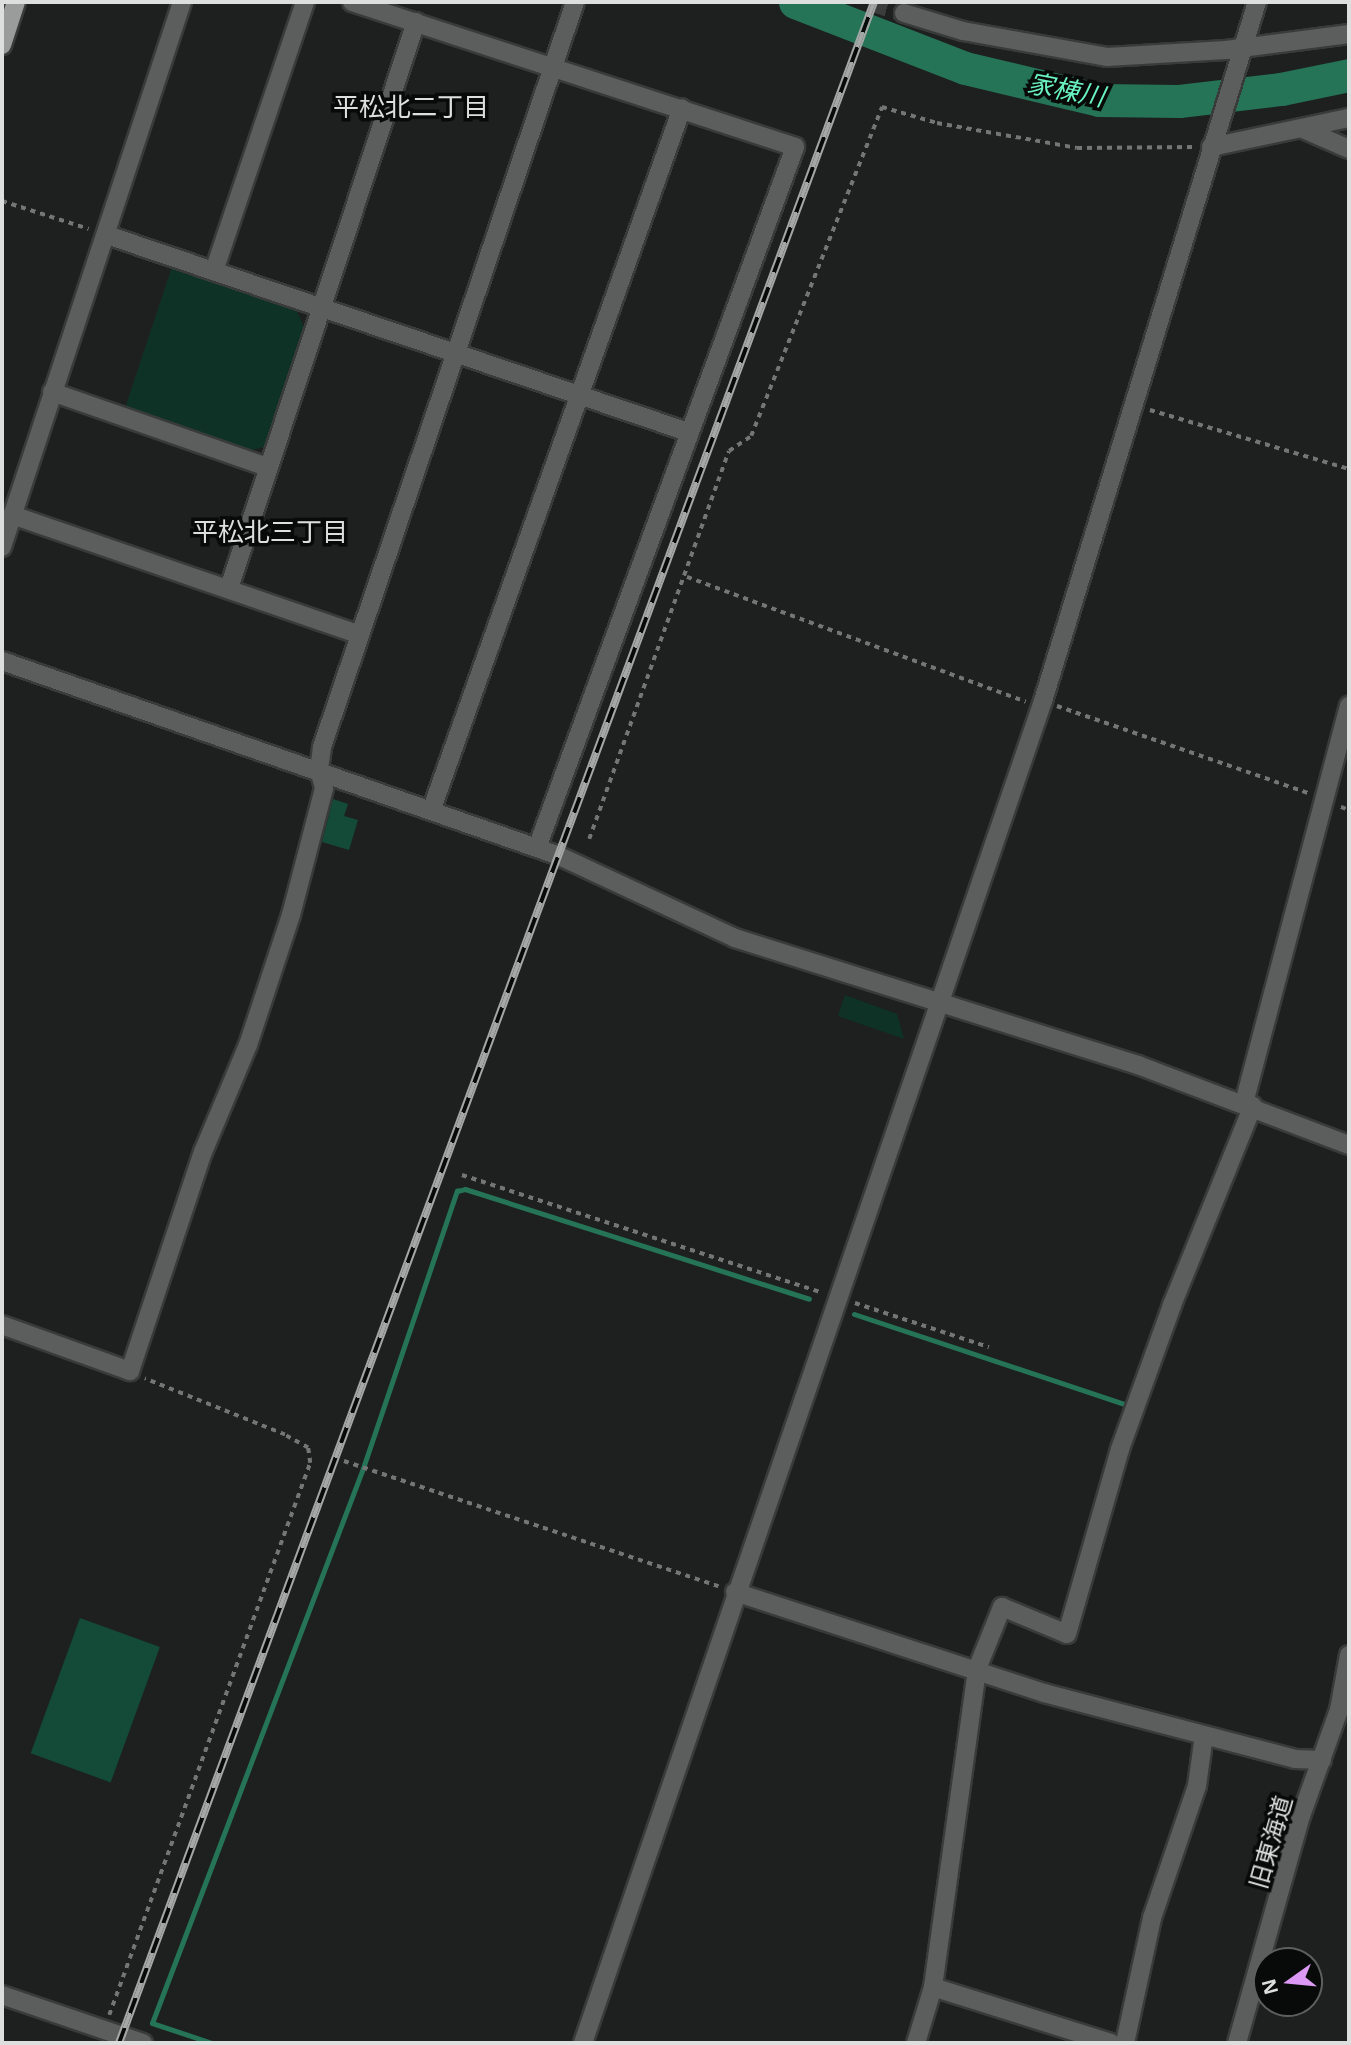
<!DOCTYPE html>
<meta charset="utf-8">
<style>
body{margin:0}
#map{position:relative;width:1351px;height:2045px;overflow:hidden;background:#1d201f;font-family:"Open Sans","Noto Sans JP",sans-serif}
div>[style]{position:absolute}
[style*='--x']{left:calc(var(--x)*1px);top:calc(var(--y)*1px);width:calc(var(--w)*1px);rotate:calc(var(--a)*1deg)}
.green>*{inset:0;background:#0f3226}
.stream>*{height:5px;margin:-2.5px;padding:0 2.5px;transform-origin:2.5px;border-radius:2.5px;background:#257458}
.river>*{height:33px;margin:-16.5px;padding:0 16.5px;transform-origin:16.5px;border-radius:16.5px;background:#257458}
.building>*{inset:0;background:#134b38;transform-origin:0 0}
.minor-tunnel>*{height:18px;margin-top:-9px;transform-origin:0;background:repeating-linear-gradient(90deg,#3a3d3c 0 18px,transparent 0 27px)}
.path>*{height:3.5px;margin-top:-1.75px;transform-origin:0;background:repeating-linear-gradient(90deg,#747675 0 5px,transparent 0 10px)}
.roads{filter:drop-shadow(2px 0 #383b3a) drop-shadow(-2px 0 #383b3a) drop-shadow(0 2px #383b3a) drop-shadow(0 -2px #383b3a)}
.minor>*{height:18px;margin:-9px;padding:0 9px;transform-origin:9px;border-radius:9px;background:#5c5e5d}
.major>*{height:18px;margin:-9px;padding:0 9px;transform-origin:9px;border-radius:9px;background:#9a9c9b}
.rail>*{height:8px;margin-top:-4px;transform-origin:0;background:repeating-linear-gradient(90deg,#080909 0 16px,#a4a7a6 0 32px);box-sizing:border-box;border-block:2px solid #a4a7a6}
span{translate:-50% -50%;white-space:nowrap;text-align:center;line-height:1.15;-webkit-text-stroke:7px #080909;paint-order:stroke}
.street-label{font-size:24px;color:#dddfde}
.water-label{font-size:26px;color:#69f3c1;font-style:italic}
.neighbourhood-label{font-size:26px;color:#dddfde}
.frame{position:absolute;inset:0;border:4px solid #dddfde;pointer-events:none}
.north{position:absolute;left:1253px;top:1947px;width:70px;height:70px;box-sizing:border-box;background:#080909;border:2px solid #5d5f5e;border-radius:50%;rotate:255deg;font-size:19px;font-weight:700;line-height:28px;text-align:center;color:#dddfde}
.north::after{content:'';display:block;margin:auto;width:24px;height:32px;background:#db99f5;clip-path:polygon(50% 0,100% 100%,50% 72%,0 100%)}
</style>
<div id="map">
<div class="green">
<i style="clip-path:polygon(172px 267px,297px 311px,304px 327px,265px 447px,247px 451px,125px 408px)"></i>
<i style="clip-path:polygon(845px 995px,897px 1014px,904px 1039px,838px 1016px)"></i>
</div>
<div class="stream">
<i style="--x:854;--y:1314;--w:286;--a:18.4"></i>
<i style="--x:212;--y:2043;--w:63;--a:-161.6"></i>
<i style="--x:152;--y:2023;--w:594;--a:-69.18"></i>
<i style="--x:363;--y:1468;--w:293;--a:-71.3"></i>
<i style="--x:457;--y:1191;--w:8;--a:-14"></i>
<i style="--x:465;--y:1189;--w:361;--a:17.7"></i>
</div>
<div class="river">
<i style="--x:795;--y:2;--w:182;--a:21.2"></i>
<i style="--x:965;--y:68;--w:138;--a:13.4"></i>
<i style="--x:1099;--y:100;--w:80;--a:0.7"></i>
<i style="--x:1179;--y:101;--w:103;--a:-6.7"></i>
<i style="--x:1281;--y:89;--w:69;--a:-11.6"></i>
</div>
<div class="building">
<i style="clip-path:polygon(333px 799px,348px 804px,344px 816px,358px 820px,349px 850px,322px 842px)"></i>
<i style="left:80px;top:1618px;width:85px;height:144px;rotate:20deg"></i>
</div>
<div class="minor-tunnel">
<i style="--x:870;--y:2;--w:36;--a:18"></i>
</div>
<div class="path">
<i style="--x:2;--y:201;--w:91;--a:17.8"></i>
<i style="--x:1150;--y:410;--w:208;--a:16.5"></i>
<i style="--x:687;--y:577;--w:361;--a:20.2"></i>
<i style="--x:1057;--y:706;--w:266;--a:19.1"></i>
<i style="--x:1341;--y:807;--w:9;--a:21"></i>
<i style="--x:589;--y:839;--w:412;--a:-70.2"></i>
<i style="--x:729;--y:451;--w:27;--a:-34"></i>
<i style="--x:751;--y:436;--w:354;--a:-68.3"></i>
<i style="--x:882;--y:107;--w:57;--a:16.2"></i>
<i style="--x:937;--y:123;--w:142;--a:10.1"></i>
<i style="--x:1077;--y:148;--w:118;--a:-0.5"></i>
<i style="--x:462;--y:1175;--w:378;--a:18.1"></i>
<i style="--x:855;--y:1303;--w:141;--a:18.2"></i>
<i style="--x:344;--y:1461;--w:397;--a:18.5"></i>
<i style="--x:109;--y:2015;--w:587;--a:-69.99"></i>
<i style="--x:310;--y:1463;--w:15;--a:-98"></i>
<i style="--x:308;--y:1448;--w:26;--a:-151"></i>
<i style="--x:285;--y:1435;--w:151;--a:-158.2"></i>
</div>
<div class="roads">
<div class="minor">
<i style="--x:352;--y:2;--w:466;--a:18.1"></i>
<i style="--x:795;--y:147;--w:747;--a:110.21"></i>
<i style="--x:904;--y:13;--w:62;--a:17"></i>
<i style="--x:963;--y:31;--w:146;--a:10.2"></i>
<i style="--x:1107;--y:57;--w:119;--a:-3.4"></i>
<i style="--x:1226;--y:50;--w:124;--a:-7.4"></i>
<i style="--x:1303;--y:129;--w:50;--a:23.5"></i>
<i style="--x:1211;--y:147;--w:141;--a:-11.9"></i>
<i style="--x:107;--y:235;--w:613;--a:18.73"></i>
<i style="--x:214;--y:271;--w:284;--a:-71.3"></i>
<i style="--x:52;--y:392;--w:228;--a:19.2"></i>
<i style="--x:12;--y:515;--w:368;--a:19"></i>
<i style="--x:2;--y:547;--w:574;--a:-71.72"></i>
<i style="--x:229;--y:588;--w:596;--a:-71.72"></i>
<i style="--x:2;--y:661;--w:588;--a:19.27"></i>
<i style="--x:557;--y:855;--w:196;--a:25"></i>
<i style="--x:735;--y:938;--w:423;--a:17.5"></i>
<i style="--x:1138;--y:1065;--w:226;--a:20.8"></i>
<i style="--x:431;--y:811;--w:746;--a:-70.35"></i>
<i style="--x:1244;--y:1103;--w:411;--a:-75.2"></i>
<i style="--x:2;--y:1325;--w:136;--a:19.8"></i>
<i style="--x:130;--y:1371;--w:231;--a:-71.6"></i>
<i style="--x:203;--y:1152;--w:116;--a:-67.2"></i>
<i style="--x:248;--y:1045;--w:137;--a:-71.7"></i>
<i style="--x:291;--y:915;--w:131;--a:-75.4"></i>
<i style="--x:324;--y:788;--w:20;--a:-105"></i>
<i style="--x:319;--y:769;--w:22;--a:-82"></i>
<i style="--x:322;--y:747;--w:787;--a:-71.24"></i>
<i style="--x:735;--y:1592;--w:325;--a:18.1"></i>
<i style="--x:1044;--y:1693;--w:260;--a:14.7"></i>
<i style="--x:1295;--y:1759;--w:27;--a:2"></i>
<i style="--x:933;--y:1987;--w:187;--a:17.5"></i>
<i style="--x:2;--y:1995;--w:149;--a:18.8"></i>
<i style="--x:583;--y:2043;--w:1419;--a:-71.08"></i>
<i style="--x:1043;--y:701;--w:731;--a:-72.98"></i>
<i style="--x:916;--y:2043;--w:59;--a:-73.1"></i>
<i style="--x:933;--y:1987;--w:321;--a:-82.1"></i>
<i style="--x:977;--y:1669;--w:67;--a:-68"></i>
<i style="--x:1002;--y:1607;--w:70;--a:22.6"></i>
<i style="--x:1067;--y:1634;--w:192;--a:-74"></i>
<i style="--x:1120;--y:1449;--w:153;--a:-70.1"></i>
<i style="--x:1172;--y:1305;--w:215;--a:-67.9"></i>
<i style="--x:1125;--y:2043;--w:128;--a:-77.8"></i>
<i style="--x:1152;--y:1918;--w:139;--a:-71.2"></i>
<i style="--x:1197;--y:1786;--w:51;--a:-82.2"></i>
<i style="--x:1237;--y:2043;--w:236;--a:-74.3"></i>
<i style="--x:1301;--y:1816;--w:113;--a:-70.3"></i>
<i style="--x:1339;--y:1710;--w:56;--a:-79.7"></i>
</div>
<div class="major">
<i style="--x:2;--y:45;--w:45;--a:-72"></i>
</div>
</div>
<div class="rail">
<i style="--x:119;--y:2043;--w:2176;--a:-69.7"></i>
</div>
<div class="street-label">
<span style="left:1270px;top:1842px;rotate:-74deg">旧東海道</span>
</div>
<div class="water-label">
<span style="left:1066px;top:90px;rotate:11deg">家棟川</span>
</div>
<div class="neighbourhood-label">
<span style="left:411px;top:107px">平松北二丁目</span>
<span style="left:270px;top:532px">平松北三丁目</span>
</div>
<div class="frame"></div>
<div class="north">N</div>
</div>
